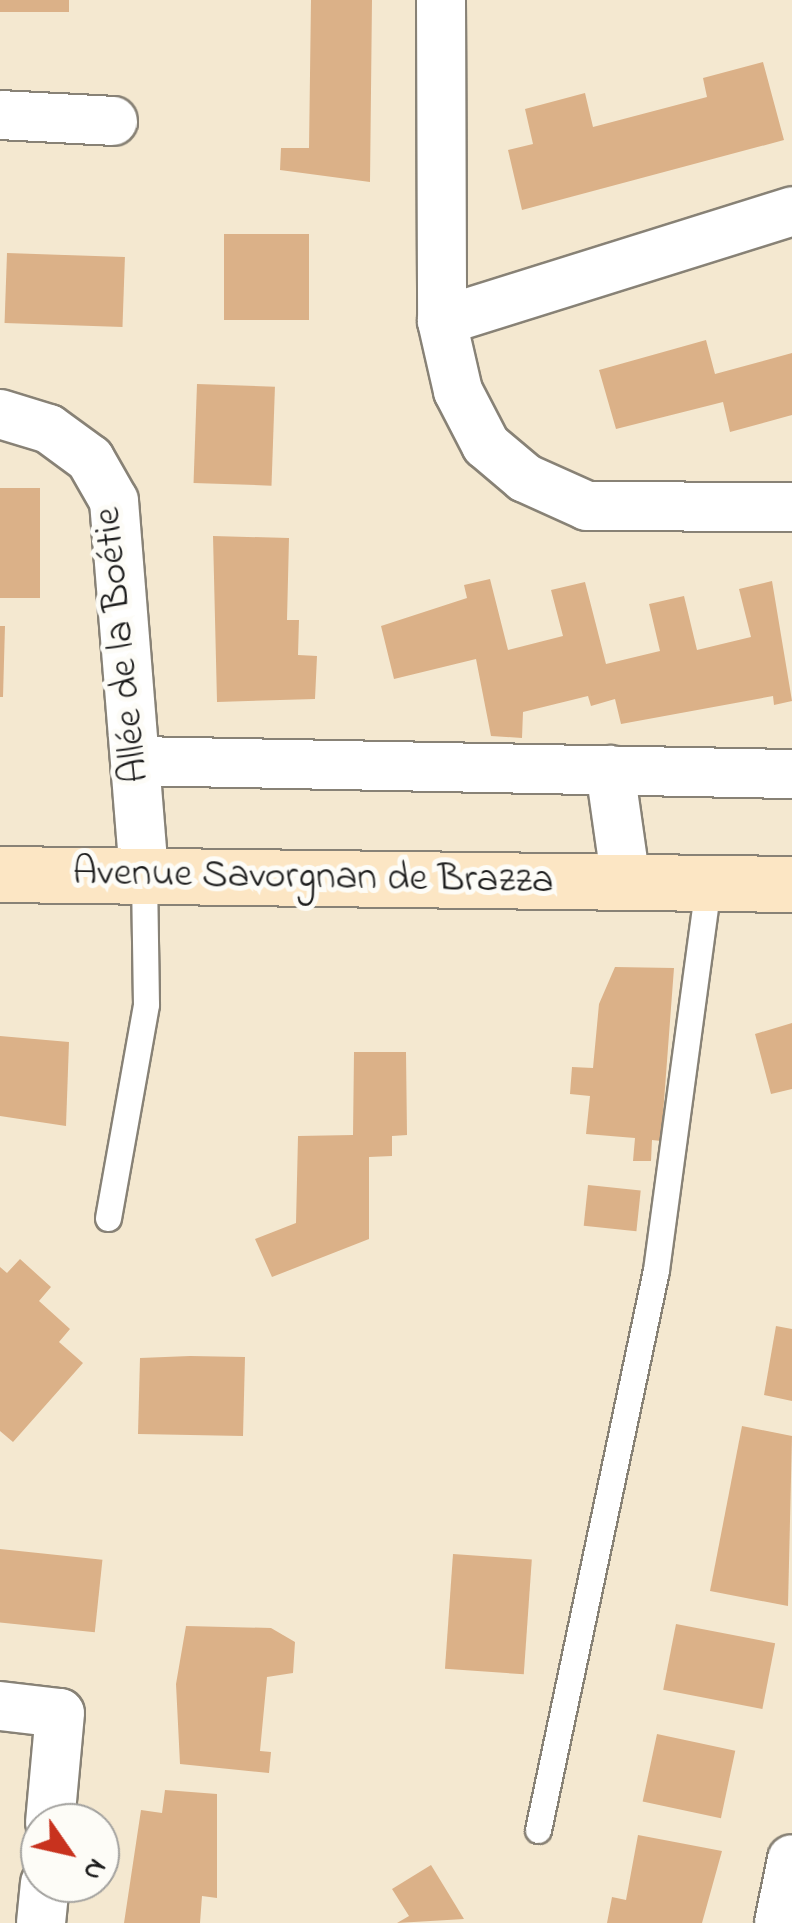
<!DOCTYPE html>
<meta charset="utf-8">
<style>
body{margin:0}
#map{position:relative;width:792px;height:1923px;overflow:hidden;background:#f4e8d0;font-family:"Indie Flower",sans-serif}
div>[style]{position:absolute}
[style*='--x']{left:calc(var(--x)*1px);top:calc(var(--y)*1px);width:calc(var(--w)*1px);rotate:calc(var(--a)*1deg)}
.building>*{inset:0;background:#dbb188;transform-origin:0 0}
.roads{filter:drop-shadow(2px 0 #888276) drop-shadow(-2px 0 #888276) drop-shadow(0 2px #888276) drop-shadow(0 -2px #888276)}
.lane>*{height:25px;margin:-12.5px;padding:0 12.5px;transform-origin:12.5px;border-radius:12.5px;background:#fff}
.street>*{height:48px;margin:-24px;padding:0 24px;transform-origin:24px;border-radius:24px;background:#fff}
.secondary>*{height:55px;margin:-27.5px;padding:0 27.5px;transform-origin:27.5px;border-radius:27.5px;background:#fce6c4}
span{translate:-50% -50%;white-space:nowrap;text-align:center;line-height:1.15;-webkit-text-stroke:10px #fdfcf7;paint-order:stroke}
.street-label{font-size:40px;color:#1c1c1c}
.north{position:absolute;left:20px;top:1803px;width:100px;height:100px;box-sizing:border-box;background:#fdfcf7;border:2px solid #a3a29f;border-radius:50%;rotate:124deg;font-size:28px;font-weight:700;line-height:40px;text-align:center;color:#1c1c1c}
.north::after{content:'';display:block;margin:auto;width:35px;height:45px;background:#c8321e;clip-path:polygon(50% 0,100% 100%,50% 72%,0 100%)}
</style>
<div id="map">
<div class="building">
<i style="left:0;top:0;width:69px;height:12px"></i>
<i style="clip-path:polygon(311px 0,372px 0,370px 182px,280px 170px,281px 148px,309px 148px)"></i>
<i style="clip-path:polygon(763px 62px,784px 140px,522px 210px,508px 150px,533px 144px,525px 109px,585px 93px,593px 127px,707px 97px,703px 78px)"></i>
<i style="left:224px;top:234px;width:85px;height:86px"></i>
<i style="left:7px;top:253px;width:118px;height:70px;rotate:2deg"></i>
<i style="clip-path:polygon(706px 340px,715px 374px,792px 353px,792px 415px,730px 432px,723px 402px,616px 429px,599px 370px)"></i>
<i style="left:197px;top:384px;width:78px;height:99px;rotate:2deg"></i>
<i style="left:0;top:488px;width:40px;height:110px"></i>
<i style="clip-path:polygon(213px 536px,289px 538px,287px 620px,299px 620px,298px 655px,317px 656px,315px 699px,217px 702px)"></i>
<i style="clip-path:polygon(490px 579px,508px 650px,563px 636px,551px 590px,585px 582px,606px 664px,660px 651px,649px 604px,684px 596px,697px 650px,751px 637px,739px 589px,772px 581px,792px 701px,774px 705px,773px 696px,621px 724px,615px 699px,591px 706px,588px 696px,523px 712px,522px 738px,491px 736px,476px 659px,394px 679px,381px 626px,467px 598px,464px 585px)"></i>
<i style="clip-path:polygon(0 626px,5px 626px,3px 697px,0 697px)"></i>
<i style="clip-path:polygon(615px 967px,674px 968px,661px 1141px,652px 1140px,651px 1161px,633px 1161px,635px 1138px,586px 1134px,590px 1096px,570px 1094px,572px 1067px,593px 1068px,599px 1004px)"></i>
<i style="clip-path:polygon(792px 1023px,792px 1089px,771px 1094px,755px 1034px)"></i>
<i style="clip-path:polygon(0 1036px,69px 1042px,66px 1126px,0 1116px)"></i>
<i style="clip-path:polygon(354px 1052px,406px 1052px,407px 1135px,392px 1136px,392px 1156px,369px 1157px,369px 1239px,272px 1277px,255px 1239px,296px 1223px,298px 1136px,353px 1135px)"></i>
<i style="left:588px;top:1185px;width:53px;height:41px;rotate:6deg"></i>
<i style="clip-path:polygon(20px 1259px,51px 1287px,39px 1301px,70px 1329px,59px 1342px,83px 1363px,13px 1442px,0 1431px,0 1267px,7px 1273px)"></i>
<i style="clip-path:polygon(776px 1326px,792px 1329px,792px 1401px,764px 1395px)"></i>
<i style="clip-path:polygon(190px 1356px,245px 1357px,243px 1436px,138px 1434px,140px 1358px)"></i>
<i style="clip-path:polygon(742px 1426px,792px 1436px,788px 1606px,710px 1591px)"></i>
<i style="left:0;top:1549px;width:103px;height:73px;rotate:6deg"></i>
<i style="left:453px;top:1554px;width:79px;height:115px;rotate:4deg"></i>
<i style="left:676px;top:1624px;width:101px;height:67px;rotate:11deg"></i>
<i style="clip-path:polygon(186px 1626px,271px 1628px,295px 1642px,293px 1673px,267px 1677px,260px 1751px,271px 1752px,269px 1773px,180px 1764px,176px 1684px)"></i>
<i style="left:657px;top:1734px;width:80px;height:69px;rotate:12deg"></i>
<i style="clip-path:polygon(165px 1790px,217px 1794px,217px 1898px,202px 1896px,200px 1923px,124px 1923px,141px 1810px,162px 1813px)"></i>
<i style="clip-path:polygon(638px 1835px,722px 1851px,702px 1923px,607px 1923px,612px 1897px,626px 1900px)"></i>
<i style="clip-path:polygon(431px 1865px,464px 1919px,397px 1923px,409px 1916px,392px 1889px)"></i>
</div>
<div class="roads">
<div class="lane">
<i style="--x:108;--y:1218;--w:217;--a:-79.9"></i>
<i style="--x:146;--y:1004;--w:128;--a:-90.9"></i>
<i style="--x:538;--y:1830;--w:572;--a:-78.1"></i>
<i style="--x:656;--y:1270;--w:390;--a:-82.3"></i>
</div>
<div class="street">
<i style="--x:441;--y:0;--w:321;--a:89.8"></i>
<i style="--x:442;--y:321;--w:72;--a:77.1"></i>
<i style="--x:458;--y:391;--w:61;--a:62.6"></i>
<i style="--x:486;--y:445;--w:51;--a:40.2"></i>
<i style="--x:525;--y:478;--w:68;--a:24.3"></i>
<i style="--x:587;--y:506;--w:205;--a:0.3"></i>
<i style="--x:0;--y:115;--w:113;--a:3"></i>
<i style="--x:442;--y:321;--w:367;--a:-17.4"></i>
<i style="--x:0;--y:414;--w:51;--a:17"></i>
<i style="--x:49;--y:429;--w:51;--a:36.2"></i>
<i style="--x:90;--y:459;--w:48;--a:60.3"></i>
<i style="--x:114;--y:501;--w:376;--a:85.4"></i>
<i style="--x:136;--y:761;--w:656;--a:1.14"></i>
<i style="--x:610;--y:770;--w:113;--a:81.9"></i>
<i style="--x:0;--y:1706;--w:60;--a:6.7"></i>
<i style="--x:60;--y:1713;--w:110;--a:95.2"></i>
<i style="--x:41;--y:1923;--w:40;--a:-84.3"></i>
<i style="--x:779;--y:1923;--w:65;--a:-78.5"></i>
</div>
<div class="secondary">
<i style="--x:0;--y:874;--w:792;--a:0.72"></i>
</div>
</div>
<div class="street-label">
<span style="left:123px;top:645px;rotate:-96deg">Allée de la Boétie</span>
<span style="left:313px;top:878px;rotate:1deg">Avenue Savorgnan de Brazza</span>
</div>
<div class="north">N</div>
</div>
